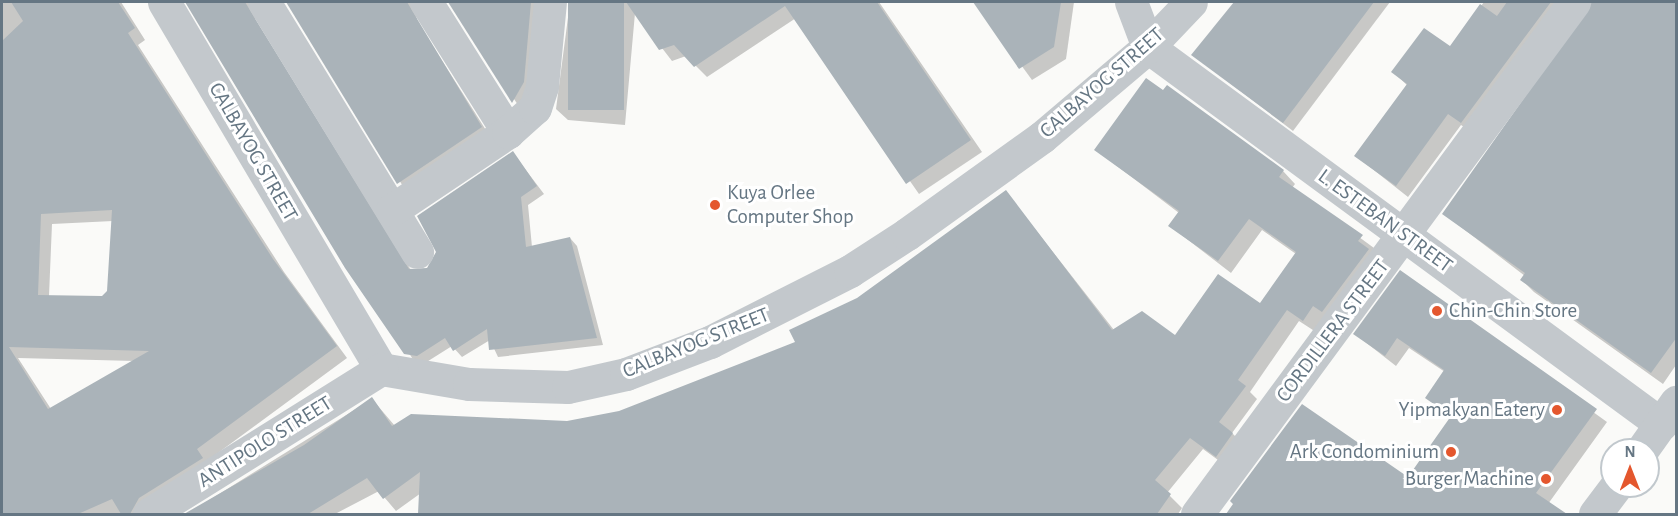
<!DOCTYPE html>
<style>
body{margin:0}
#map{position:relative;width:1678px;height:516px;overflow:hidden;background:#fafaf8;font-family:"Alegreya Sans",sans-serif}
div>[style]{position:absolute}
[style*='--x']{left:calc(var(--x)*1px);top:calc(var(--y)*1px);width:calc(var(--w)*1px);rotate:calc(var(--a)*1deg)}
.shadow>*{inset:0;background:#0003}
.building>*{inset:0;background:#aab3b9;transform-origin:0 0}
.minor>*{height:33px;margin:-16.5px;padding:0 16.5px;transform-origin:16.5px;border-radius:16.5px;background:#c3c8cc}
.dots>*{width:16px;height:16px;translate:-50% -50%;box-sizing:border-box;border:3px solid #fff;border-radius:50%}
span{translate:-50% -50%;white-space:nowrap;text-align:center;line-height:1.15;-webkit-text-stroke:6px #fff;paint-order:stroke}
.street-label{font-size:21px;color:#657683}
.poi-label{font-size:21px;color:#657683}
.left{translate:0 -50%;text-align:left}
.right{translate:-100% -50%;text-align:right}
.frame{position:absolute;inset:0;border:3px solid #657683;pointer-events:none}
.north{position:absolute;left:1600px;top:438px;width:60px;height:60px;box-sizing:border-box;background:#fff;border:2px solid #c1c8cd;border-radius:50%;rotate:0deg;font-size:16px;font-weight:700;line-height:24px;text-align:center;color:#657683}
.north::after{content:'';display:block;margin:auto;width:21px;height:27px;background:#e4572e;clip-path:polygon(50% 0,100% 100%,50% 72%,0 100%)}
</style>
<div id="map">
<div class="shadow">
<i style="clip-path:polygon(evenodd,2px 2px,121px 2px,145px 40px,138px 45px,284px 272px,347px 358px,207px 461px,145px 514px,2px 514px,2px 2px,113px 221px,108px 292px,102px 297px,49px 296px,52px 224px,113px 221px,2px 2px,18px 358px,135px 361px,51px 409px,18px 358px)"></i>
<i style="clip-path:polygon(186px 2px,257px 2px,255px 21px,411px 270px,428px 269px,513px 153px,544px 194px,528px 205px,532px 247px,570px 238px,577px 246px,603px 345px,498px 357px,490px 340px,462px 357px,452px 346px,425px 363px,414px 361px)"></i>
<i style="clip-path:polygon(287px 2px,414px 2px,417px 21px,489px 135px,406px 191px)"></i>
<i style="clip-path:polygon(472px 2px,550px 2px,524px 114px,470px 33px)"></i>
<i style="clip-path:polygon(570px 2px,879px 2px,982px 152px,919px 194px,796px 18px,707px 77px,686px 56px,672px 61px,635px 13px,625px 125px,568px 120px,556px 109px)"></i>
<i style="clip-path:polygon(975px 2px,1074px 2px,1066px 59px,1032px 80px)"></i>
<i style="clip-path:polygon(1237px 2px,1390px 2px,1293px 131px,1193px 55px)"></i>
<i style="clip-path:polygon(1484px 2px,1572px 2px,1474px 134px,1461px 125px,1408px 197px,1356px 156px,1408px 86px,1393px 72px,1450px 48px)"></i>
<i style="clip-path:polygon(1593px 2px,1676px 2px,1676px 365px,1663px 384px,1534px 292px,1522px 280px,1525px 276px,1444px 214px)"></i>
<i style="clip-path:polygon(1096px 150px,1283px 171px,1295px 184px,1292px 188px,1374px 248px,1316px 332px,1299px 321px,1250px 392px,1257px 399px,1232px 433px,1245px 446px,1229px 468px,1203px 449px,1167px 493px,1182px 508px,1178px 514px,420px 514px,421px 493px,396px 511px,379px 491px,335px 514px,187px 514px,372px 399px,395px 426px,567px 423px,619px 412px,797px 343px,1006px 192px,1114px 330px,1175px 337px,1260px 305px,1296px 254px,1262px 230px,1231px 273px,1170px 226px,1179px 213px)"></i>
<i style="clip-path:polygon(1400px 273px,1607px 422px,1548px 504px,1556px 514px,1228px 514px,1235px 505px,1409px 480px,1452px 418px,1427px 398px,1445px 372px,1409px 348px,1396px 366px,1355px 334px)"></i>
</div>
<div class="building">
<i style="clip-path:polygon(evenodd,11px 2px,118px 2px,135px 28px,128px 33px,273px 259px,337px 346px,197px 449px,203px 458px,139px 498px,130px 514px,121px 514px,112px 499px,78px 514px,2px 514px,2px 41px,23px 21px,11px 2px,112px 210px,107px 291px,102px 296px,38px 295px,41px 214px,112px 210px,11px 2px,9px 347px,149px 351px,48px 409px,9px 347px)"></i>
<i style="clip-path:polygon(185px 2px,245px 2px,409px 269px,427px 268px,436px 252px,417px 216px,513px 151px,537px 186px,521px 197px,526px 247px,570px 237px,597px 338px,489px 350px,487px 329px,453px 351px,445px 338px,417px 356px,404px 354px,345px 268px)"></i>
<i style="clip-path:polygon(286px 2px,407px 2px,482px 127px,397px 184px)"></i>
<i style="clip-path:polygon(448px 2px,531px 2px,524px 82px,512px 103px)"></i>
<i style="left:568px;top:2px;width:56px;height:108px"></i>
<i style="clip-path:polygon(626px 2px,877px 2px,971px 140px,906px 184px,785px 6px,694px 67px,674px 45px,659px 50px)"></i>
<i style="clip-path:polygon(973px 2px,1061px 2px,1054px 47px,1019px 69px)"></i>
<i style="clip-path:polygon(1234px 2px,1374px 2px,1283px 123px,1191px 55px)"></i>
<i style="clip-path:polygon(1507px 2px,1551px 2px,1461px 123px,1448px 114px,1396px 186px,1354px 156px,1407px 84px,1391px 72px,1424px 28px,1450px 46px,1480px 4px,1497px 16px)"></i>
<i style="clip-path:polygon(1592px 2px,1677px 2px,1677px 337px,1651px 373px,1520px 280px,1525px 273px,1442px 214px)"></i>
<i style="clip-path:polygon(1146px 78px,1163px 90px,1167px 85px,1284px 170px,1279px 177px,1363px 235px,1358px 241px,1369px 249px,1322px 312px,1313px 306px,1303px 321px,1287px 310px,1238px 380px,1246px 386px,1219px 422px,1233px 433px,1216px 457px,1190px 438px,1155px 480px,1171px 494px,1157px 514px,418px 514px,420px 472px,383px 499px,367px 478px,308px 514px,184px 514px,304px 445px,372px 397px,392px 426px,411px 414px,567px 421px,619px 411px,795px 342px,789px 330px,857px 298px,1006px 190px,1112px 330px,1142px 311px,1175px 335px,1218px 274px,1260px 303px,1296px 252px,1249px 219px,1218px 261px,1168px 226px,1179px 211px,1094px 150px)"></i>
<i style="clip-path:polygon(1400px 270px,1597px 409px,1536px 493px,1567px 514px,1226px 514px,1233px 504px,1230px 501px,1302px 404px,1408px 477px,1451px 416px,1425px 398px,1444px 370px,1397px 338px,1385px 356px,1353px 334px)"></i>
</div>
<div class="minor">
<i style="--x:164;--y:2;--w:426;--a:59.4"></i>
<i style="--x:264;--y:2;--w:293;--a:58.5"></i>
<i style="--x:426;--y:2;--w:154;--a:57.8"></i>
<i style="--x:1131;--y:2;--w:48;--a:69.3"></i>
<i style="--x:1148;--y:47;--w:637;--a:36.31"></i>
<i style="--x:392;--y:210;--w:140;--a:-33.9"></i>
<i style="--x:508;--y:132;--w:36;--a:-42"></i>
<i style="--x:535;--y:108;--w:23;--a:-72"></i>
<i style="--x:542;--y:86;--w:84;--a:-84.6"></i>
<i style="--x:381;--y:369;--w:89;--a:9.7"></i>
<i style="--x:469;--y:384;--w:99;--a:1.7"></i>
<i style="--x:568;--y:387;--w:59;--a:-12.6"></i>
<i style="--x:626;--y:374;--w:90;--a:-20.9"></i>
<i style="--x:710;--y:342;--w:157;--a:-26.9"></i>
<i style="--x:850;--y:271;--w:68;--a:-33"></i>
<i style="--x:907;--y:234;--w:166;--a:-35.7"></i>
<i style="--x:1042;--y:137;--w:139;--a:-40.3"></i>
<i style="--x:1148;--y:47;--w:62;--a:-46.3"></i>
<i style="--x:1642;--y:450;--w:59;--a:-54.7"></i>
<i style="--x:149;--y:514;--w:274;--a:-32"></i>
<i style="--x:1197;--y:514;--w:636;--a:-53.63"></i>
<i style="--x:1595;--y:514;--w:35;--a:-53"></i>
</div>
<div class="dots">
<i style="left:715px;top:205px;background:#e4572e"></i>
<i style="left:1437px;top:311px;background:#e4572e"></i>
<i style="left:1557px;top:410px;background:#e4572e"></i>
<i style="left:1451px;top:452px;background:#e4572e"></i>
<i style="left:1546px;top:479px;background:#e4572e"></i>
</div>
<div class="street-label">
<span style="left:1102px;top:83px;rotate:-41deg">CALBAYOG STREET</span>
<span style="left:253px;top:152px;rotate:60deg">CALBAYOG STREET</span>
<span style="left:1385px;top:221px;rotate:36deg">L. ESTEBAN STREET</span>
<span style="left:1333px;top:331px;rotate:-53deg">CORDILLERA STREET</span>
<span style="left:696px;top:343px;rotate:-22deg">CALBAYOG STREET</span>
<span style="left:265px;top:442px;rotate:-32deg">ANTIPOLO STREET</span>
</div>
<div class="poi-label">
<span class="left" style="left:727px;top:205px">Kuya Orlee<br>Computer Shop</span>
<span class="left" style="left:1449px;top:311px">Chin-Chin Store</span>
<span class="right" style="left:1545px;top:410px">Yipmakyan Eatery</span>
<span class="right" style="left:1439px;top:452px">Ark Condominium</span>
<span class="right" style="left:1534px;top:479px">Burger Machine</span>
</div>
<div class="frame"></div>
<div class="north">N</div>
</div>
